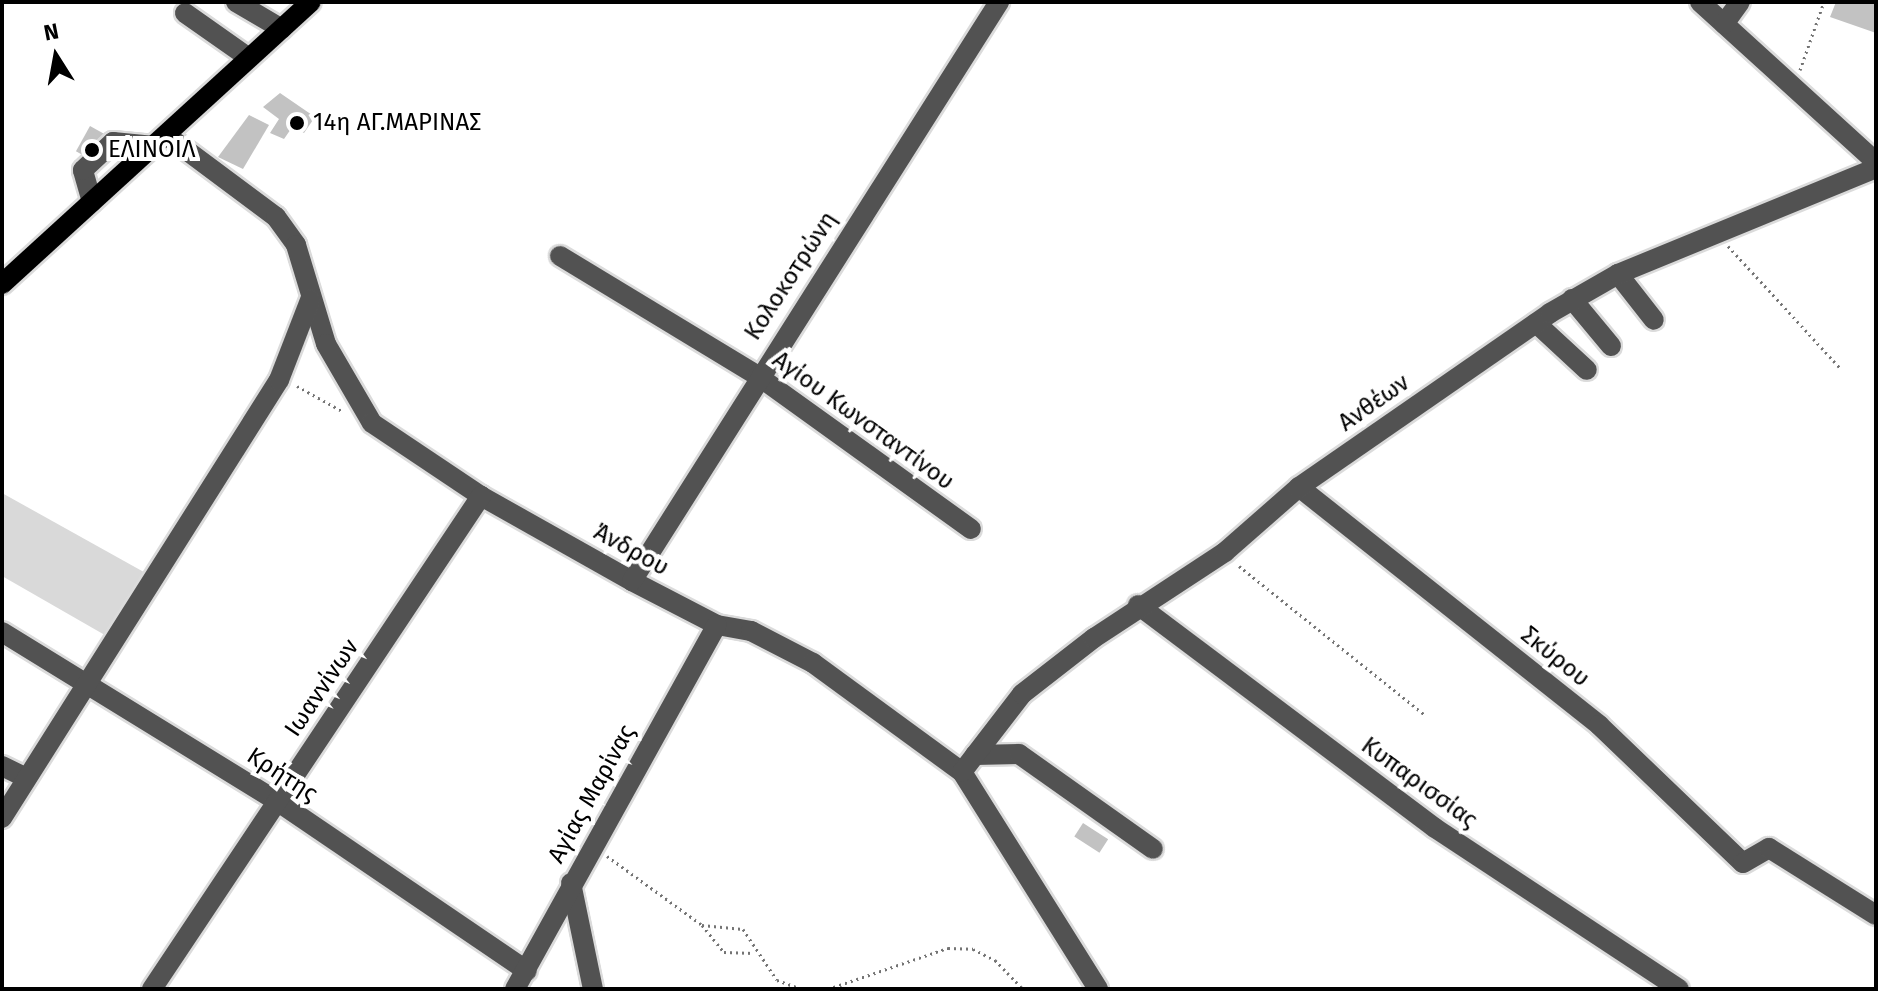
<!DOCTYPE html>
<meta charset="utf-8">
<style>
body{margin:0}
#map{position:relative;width:1878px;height:991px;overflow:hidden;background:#fff;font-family:"Fira Sans",sans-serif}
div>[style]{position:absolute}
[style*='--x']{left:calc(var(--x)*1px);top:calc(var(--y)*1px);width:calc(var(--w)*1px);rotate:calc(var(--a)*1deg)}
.green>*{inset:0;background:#d9d9d9}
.building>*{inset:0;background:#c2c2c2;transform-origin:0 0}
.path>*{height:3px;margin-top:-1.5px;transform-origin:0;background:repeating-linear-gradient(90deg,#747474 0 2px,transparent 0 6px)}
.roads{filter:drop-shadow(2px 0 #dbdbdb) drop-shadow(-2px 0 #dbdbdb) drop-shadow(0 2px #dbdbdb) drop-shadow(0 -2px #dbdbdb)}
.minor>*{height:20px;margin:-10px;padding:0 10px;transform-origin:10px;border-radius:10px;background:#525252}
.major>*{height:20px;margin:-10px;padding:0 10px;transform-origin:10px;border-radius:10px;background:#000}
.dots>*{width:22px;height:22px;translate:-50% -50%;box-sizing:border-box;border:4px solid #fff;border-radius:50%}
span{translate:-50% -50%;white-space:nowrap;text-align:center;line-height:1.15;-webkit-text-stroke:8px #fff;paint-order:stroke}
.poi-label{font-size:24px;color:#000}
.left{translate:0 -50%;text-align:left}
.street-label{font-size:24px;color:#000}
.frame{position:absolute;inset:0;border:4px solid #000;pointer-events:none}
.north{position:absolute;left:16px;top:16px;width:80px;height:80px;-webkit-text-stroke:6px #fff;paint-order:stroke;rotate:349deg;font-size:22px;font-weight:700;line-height:32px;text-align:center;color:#000}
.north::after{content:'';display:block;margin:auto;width:28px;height:36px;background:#000;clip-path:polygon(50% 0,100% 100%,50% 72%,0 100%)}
</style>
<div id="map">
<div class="green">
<i style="clip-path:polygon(2px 493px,151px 576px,110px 638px,2px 576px)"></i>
</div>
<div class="building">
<i style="clip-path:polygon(1836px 2px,1876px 2px,1876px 33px,1830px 17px)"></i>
<i style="clip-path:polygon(280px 93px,315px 117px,304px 133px,293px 126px,284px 139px,270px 133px,279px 119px,263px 107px)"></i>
<i style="clip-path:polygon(249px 115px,269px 125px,243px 169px,218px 157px)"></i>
<i style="left:90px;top:126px;width:18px;height:29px;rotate:29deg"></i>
<i style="left:1083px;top:823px;width:30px;height:16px;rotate:33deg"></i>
</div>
<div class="path">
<i style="--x:1800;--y:70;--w:72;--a:-70.6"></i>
<i style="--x:1728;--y:246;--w:167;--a:47.4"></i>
<i style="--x:297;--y:386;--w:51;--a:29.1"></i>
<i style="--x:1239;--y:566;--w:237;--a:38.7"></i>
<i style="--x:607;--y:856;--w:117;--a:36"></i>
<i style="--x:702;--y:925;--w:41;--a:5.6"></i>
<i style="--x:743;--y:929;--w:61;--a:56.3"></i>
<i style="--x:777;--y:980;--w:27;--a:20"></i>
<i style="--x:702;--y:925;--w:35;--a:51"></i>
<i style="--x:724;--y:952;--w:30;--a:2"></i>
<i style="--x:828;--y:989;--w:127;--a:-18.9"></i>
<i style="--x:948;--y:948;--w:25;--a:2"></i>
<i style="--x:973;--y:949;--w:25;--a:27"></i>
<i style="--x:995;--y:960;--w:40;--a:46"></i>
</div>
<div class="roads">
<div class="minor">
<i style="--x:236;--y:2;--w:53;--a:30.4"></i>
<i style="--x:1700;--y:2;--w:238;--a:42.3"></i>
<i style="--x:185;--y:13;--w:78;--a:35.1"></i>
<i style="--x:1724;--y:24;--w:27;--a:-54"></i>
<i style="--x:166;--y:135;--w:137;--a:36.7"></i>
<i style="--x:276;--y:217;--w:34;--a:54"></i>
<i style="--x:296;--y:245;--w:103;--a:73.1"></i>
<i style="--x:326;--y:344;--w:91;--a:59.8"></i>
<i style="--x:372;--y:423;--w:131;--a:33.8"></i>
<i style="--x:481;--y:496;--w:173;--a:29.4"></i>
<i style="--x:632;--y:581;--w:96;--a:27.4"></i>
<i style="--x:717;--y:625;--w:35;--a:10"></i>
<i style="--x:751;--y:631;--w:70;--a:27.3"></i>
<i style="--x:813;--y:663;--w:185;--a:36.2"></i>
<i style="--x:962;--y:772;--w:256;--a:57.9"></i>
<i style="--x:92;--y:202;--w:33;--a:-106"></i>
<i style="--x:83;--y:170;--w:41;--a:-43"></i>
<i style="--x:113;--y:142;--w:41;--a:5.6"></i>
<i style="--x:560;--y:256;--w:232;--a:31.2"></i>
<i style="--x:758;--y:376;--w:262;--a:35.7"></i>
<i style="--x:1618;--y:274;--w:58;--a:52"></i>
<i style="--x:1572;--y:299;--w:61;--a:50.3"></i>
<i style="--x:1536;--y:323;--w:69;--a:42.7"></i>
<i style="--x:1299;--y:487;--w:383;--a:38.4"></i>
<i style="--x:1599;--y:725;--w:199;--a:43.8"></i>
<i style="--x:1743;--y:863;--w:30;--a:-30"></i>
<i style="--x:1769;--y:848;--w:126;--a:32.1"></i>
<i style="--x:632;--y:581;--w:686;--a:-57.63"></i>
<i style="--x:1138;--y:605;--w:371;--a:36.9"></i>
<i style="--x:1435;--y:828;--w:292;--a:33.4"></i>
<i style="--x:2;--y:632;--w:323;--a:31.6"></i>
<i style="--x:277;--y:801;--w:302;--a:34.2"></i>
<i style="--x:975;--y:755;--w:44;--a:-1.3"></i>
<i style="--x:1019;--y:754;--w:164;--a:35.3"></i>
<i style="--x:2;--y:766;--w:25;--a:26"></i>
<i style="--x:962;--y:772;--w:98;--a:-52.4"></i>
<i style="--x:1022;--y:694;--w:91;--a:-37.9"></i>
<i style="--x:1094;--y:638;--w:157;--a:-33.3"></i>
<i style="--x:1225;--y:552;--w:98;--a:-41.3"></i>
<i style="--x:1299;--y:487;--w:305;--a:-34.7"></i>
<i style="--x:1550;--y:313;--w:78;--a:-29.8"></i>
<i style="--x:1618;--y:274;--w:279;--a:-22.3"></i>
<i style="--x:2;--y:818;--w:518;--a:-57.69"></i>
<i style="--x:279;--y:380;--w:86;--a:-68.8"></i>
<i style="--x:571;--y:883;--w:108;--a:78.3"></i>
<i style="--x:152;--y:989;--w:593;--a:-56.28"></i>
<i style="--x:515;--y:989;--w:416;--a:-61"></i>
</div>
<div class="major">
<i style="--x:2;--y:284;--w:418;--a:-42.4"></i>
</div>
</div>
<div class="dots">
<i style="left:297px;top:123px;background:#000"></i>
<i style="left:92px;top:150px;background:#000"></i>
</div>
<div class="poi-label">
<span class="left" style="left:313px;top:123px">14η ΑΓ.ΜΑΡΙΝΑΣ</span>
<span class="left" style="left:108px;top:150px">ΕΛΙΝΟΙΛ</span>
</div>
<div class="street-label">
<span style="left:791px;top:276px;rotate:-57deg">Κολοκοτρώνη</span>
<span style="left:1374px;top:403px;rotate:-35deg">Ανθέων</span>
<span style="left:863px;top:421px;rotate:36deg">Αγίου Κωνσταντίνου</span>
<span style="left:631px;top:550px;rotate:29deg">Άνδρου</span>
<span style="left:1555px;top:657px;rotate:39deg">Σκύρου</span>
<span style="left:322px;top:688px;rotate:-56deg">Ιωαννίνων</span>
<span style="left:282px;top:775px;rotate:33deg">Κρήτης</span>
<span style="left:1419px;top:783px;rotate:36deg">Κυπαρισσίας</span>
<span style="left:592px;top:794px;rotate:-61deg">Αγίας Μαρίνας</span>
</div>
<div class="frame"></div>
<div class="north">N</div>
</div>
